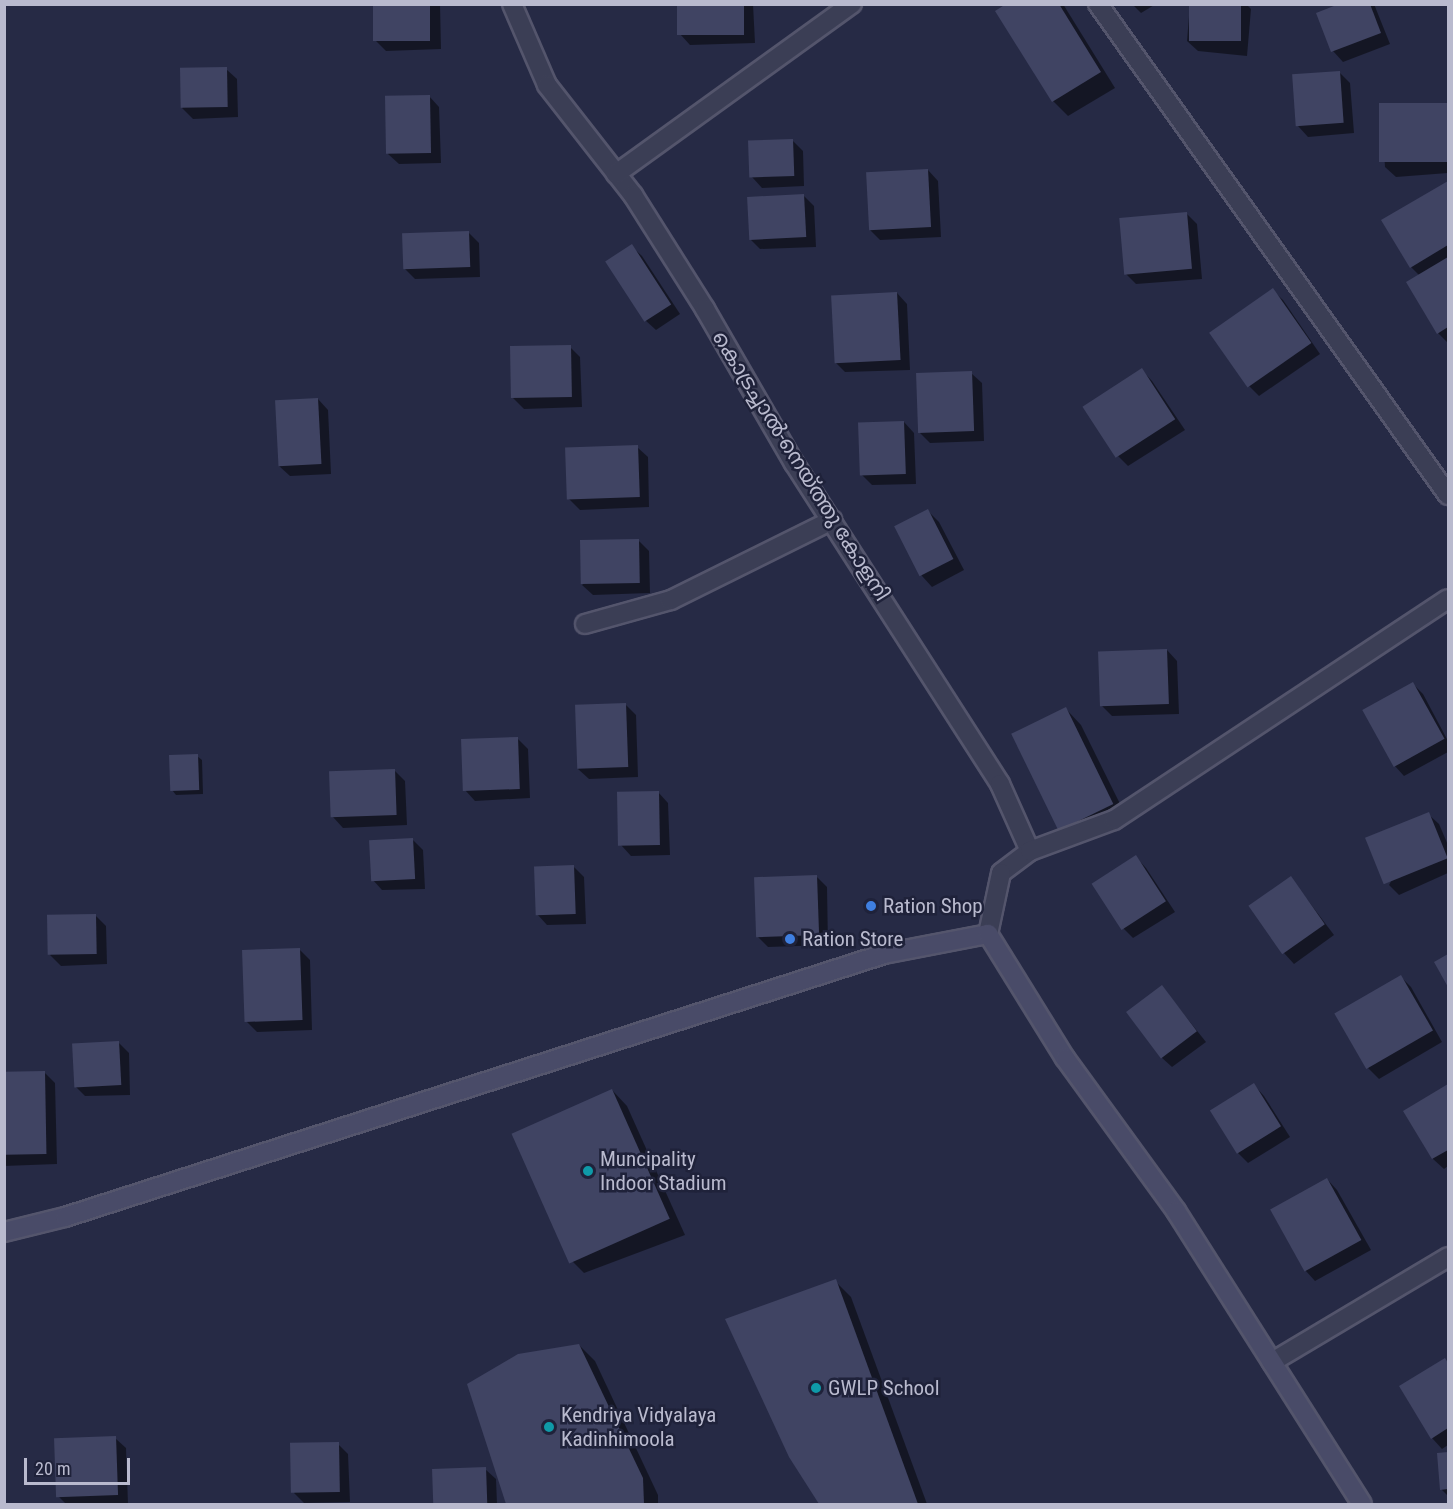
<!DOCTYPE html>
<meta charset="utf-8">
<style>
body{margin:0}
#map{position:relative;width:1453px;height:1509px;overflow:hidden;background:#262a45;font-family:"Roboto Condensed","Noto Sans Malayalam",sans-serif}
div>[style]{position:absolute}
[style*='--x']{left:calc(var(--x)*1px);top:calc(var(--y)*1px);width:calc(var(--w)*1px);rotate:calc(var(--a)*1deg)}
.shadow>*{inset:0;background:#0007}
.building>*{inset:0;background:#404463;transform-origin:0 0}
.roads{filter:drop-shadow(2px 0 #54556c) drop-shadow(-2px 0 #54556c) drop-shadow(0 2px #54556c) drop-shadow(0 -2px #54556c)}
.street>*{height:18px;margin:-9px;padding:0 9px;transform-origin:9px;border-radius:9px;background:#3b3e55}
.secondary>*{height:18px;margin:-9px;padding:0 9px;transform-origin:9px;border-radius:9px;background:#494b68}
.dots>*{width:16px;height:16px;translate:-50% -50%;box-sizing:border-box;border:3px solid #1f223a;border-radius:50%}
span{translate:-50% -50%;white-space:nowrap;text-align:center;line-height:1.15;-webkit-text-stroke:5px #1f223a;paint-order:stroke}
.street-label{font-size:21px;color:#b9bace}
.poi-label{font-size:21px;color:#b9bace}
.left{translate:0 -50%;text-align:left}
.frame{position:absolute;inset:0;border:6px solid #b9bace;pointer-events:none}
.scale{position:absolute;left:24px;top:1458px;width:106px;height:27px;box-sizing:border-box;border:3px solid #b9bace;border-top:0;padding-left:8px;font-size:18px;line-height:21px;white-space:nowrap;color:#b9bace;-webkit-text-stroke:4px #1f223a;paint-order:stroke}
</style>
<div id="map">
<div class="shadow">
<i style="clip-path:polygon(374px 4px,440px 4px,441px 49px,386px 51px,375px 40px)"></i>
<i style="clip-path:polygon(678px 4px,753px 4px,755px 43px,690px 45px,680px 34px)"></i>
<i style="clip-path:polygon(1009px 4px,1063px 4px,1115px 88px,1068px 116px,1053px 101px)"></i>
<i style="clip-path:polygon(1132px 4px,1156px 4px,1141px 13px)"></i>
<i style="clip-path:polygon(1190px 4px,1246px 4px,1251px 9px,1247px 56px,1198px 51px,1187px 41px)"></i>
<i style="clip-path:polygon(1343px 4px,1374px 4px,1390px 44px,1343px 62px,1333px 51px)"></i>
<i style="clip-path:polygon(226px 69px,237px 79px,238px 117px,193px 119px,182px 108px)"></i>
<i style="clip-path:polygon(1339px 72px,1350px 83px,1354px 133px,1308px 137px,1298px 126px)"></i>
<i style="clip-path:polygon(429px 96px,439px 107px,441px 163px,399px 164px,388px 154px)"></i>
<i style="clip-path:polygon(1448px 105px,1448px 173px,1396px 177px,1385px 167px,1381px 110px)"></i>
<i style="clip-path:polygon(792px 140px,803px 151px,804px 186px,762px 188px,752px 177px)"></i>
<i style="clip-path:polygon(928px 170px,938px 181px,941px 237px,880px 240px,869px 229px)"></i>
<i style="clip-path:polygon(1448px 182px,1448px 343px,1438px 333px,1420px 276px,1411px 267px,1383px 220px)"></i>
<i style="clip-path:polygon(804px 196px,814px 206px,816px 247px,760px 249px,750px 239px)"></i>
<i style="clip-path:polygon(1187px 214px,1197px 224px,1202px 279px,1136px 284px,1126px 274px)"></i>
<i style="clip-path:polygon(468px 232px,479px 243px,480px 277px,415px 279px,405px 269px)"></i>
<i style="clip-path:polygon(631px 246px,642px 256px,680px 314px,656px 330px,645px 320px)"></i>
<i style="clip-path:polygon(1272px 290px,1283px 300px,1320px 354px,1259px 396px,1249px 386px)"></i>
<i style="clip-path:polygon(897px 293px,907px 304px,910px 370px,845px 372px,835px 362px)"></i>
<i style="clip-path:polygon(570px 347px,580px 357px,582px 407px,524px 409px,513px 398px)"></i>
<i style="clip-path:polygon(1142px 370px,1152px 381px,1185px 430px,1128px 466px,1118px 456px)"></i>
<i style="clip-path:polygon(971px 373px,982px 383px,984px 441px,930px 443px,920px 433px)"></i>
<i style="clip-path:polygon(318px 399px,328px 410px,331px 474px,290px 476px,279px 466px)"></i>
<i style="clip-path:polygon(904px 422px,914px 433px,916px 484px,872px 485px,861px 474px)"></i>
<i style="clip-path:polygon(637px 447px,648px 457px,649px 507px,580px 510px,569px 499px)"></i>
<i style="clip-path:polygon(928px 511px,939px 522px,964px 570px,932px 587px,922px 576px,897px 528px)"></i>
<i style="clip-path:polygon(638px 540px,649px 551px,650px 593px,593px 595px,582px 585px)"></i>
<i style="clip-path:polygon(1167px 650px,1177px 661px,1179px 714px,1112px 716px,1102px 706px)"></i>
<i style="clip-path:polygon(1413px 684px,1423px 694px,1448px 741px,1448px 752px,1404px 776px,1394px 765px)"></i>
<i style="clip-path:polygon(625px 704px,636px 715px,638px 777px,589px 779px,578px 769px)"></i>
<i style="clip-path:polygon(1066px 709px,1081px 725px,1128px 820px,1076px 846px,1060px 830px)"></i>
<i style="clip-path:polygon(4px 712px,6px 749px,4px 749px)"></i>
<i style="clip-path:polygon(518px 739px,528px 749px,530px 798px,475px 801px,465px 790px)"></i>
<i style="clip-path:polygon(197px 756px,202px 760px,203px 794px,176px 795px,172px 790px)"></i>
<i style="clip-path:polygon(394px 770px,405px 781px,407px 825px,343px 828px,333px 817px)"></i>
<i style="clip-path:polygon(658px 792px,668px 803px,670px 855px,631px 856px,621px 845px)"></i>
<i style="clip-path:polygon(1428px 814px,1439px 824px,1448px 845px,1448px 873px,1399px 895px,1389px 885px)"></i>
<i style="clip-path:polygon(413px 840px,423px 850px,425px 889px,382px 890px,372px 879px)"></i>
<i style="clip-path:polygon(1136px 857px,1146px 868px,1175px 912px,1133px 938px,1123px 928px)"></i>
<i style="clip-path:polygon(573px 866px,584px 877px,586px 924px,547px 925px,537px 914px)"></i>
<i style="clip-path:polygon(816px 876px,827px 887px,828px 945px,768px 947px,757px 936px)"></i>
<i style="clip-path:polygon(1291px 878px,1334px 935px,1294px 964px,1284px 953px)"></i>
<i style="clip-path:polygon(95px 915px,106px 926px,107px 964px,61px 966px,50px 955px)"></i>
<i style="clip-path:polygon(299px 949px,310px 960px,312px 1030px,257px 1032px,246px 1021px)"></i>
<i style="clip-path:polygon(1401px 977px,1411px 987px,1442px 1042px,1379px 1079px,1368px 1068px,1336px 1014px)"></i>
<i style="clip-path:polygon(1162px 987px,1206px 1042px,1172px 1067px,1161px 1057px)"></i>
<i style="clip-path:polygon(118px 1042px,129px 1053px,130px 1095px,85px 1096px,75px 1086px)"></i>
<i style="clip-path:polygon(45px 1073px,55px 1083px,57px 1164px,4px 1166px,4px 1074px)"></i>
<i style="clip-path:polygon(1254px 1085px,1264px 1096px,1290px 1137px,1248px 1163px,1237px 1152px)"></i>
<i style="clip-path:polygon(1448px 1086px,1448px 1166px,1444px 1169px,1433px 1159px,1405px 1112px)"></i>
<i style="clip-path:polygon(612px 1090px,627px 1106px,685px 1235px,584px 1273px,568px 1257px)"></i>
<i style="clip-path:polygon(1327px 1179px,1337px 1190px,1371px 1250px,1315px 1281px,1305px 1270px)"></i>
<i style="clip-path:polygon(835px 1281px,851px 1297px,927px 1504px,821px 1504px,790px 1456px)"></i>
<i style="clip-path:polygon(579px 1345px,595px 1361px,658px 1495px,658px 1504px,508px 1504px,469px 1385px)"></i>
<i style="clip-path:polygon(1445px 1360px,1448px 1363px,1448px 1445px,1442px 1449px,1432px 1438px)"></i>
<i style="clip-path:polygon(115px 1438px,126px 1448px,128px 1504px,66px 1504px,58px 1496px)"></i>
<i style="clip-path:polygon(338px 1444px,348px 1454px,350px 1502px,304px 1503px,294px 1493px)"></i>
<i style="clip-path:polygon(1448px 1453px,1448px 1496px,1441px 1489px,1439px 1454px)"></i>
<i style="clip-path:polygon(485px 1469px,496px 1479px,497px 1504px,435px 1504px,433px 1470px)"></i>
</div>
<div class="building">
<i style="left:373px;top:4px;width:57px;height:37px"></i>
<i style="left:677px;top:4px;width:67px;height:31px"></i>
<i style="clip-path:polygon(1006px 4px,1059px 4px,1101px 72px,1052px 102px,995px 11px)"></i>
<i style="left:1189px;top:4px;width:52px;height:37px"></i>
<i style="clip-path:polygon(1339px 4px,1370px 4px,1381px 33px,1331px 52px,1316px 13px)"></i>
<i style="left:227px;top:67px;width:40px;height:47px;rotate:89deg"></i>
<i style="left:1340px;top:71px;width:52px;height:48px;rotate:86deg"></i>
<i style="left:430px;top:95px;width:58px;height:45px;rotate:89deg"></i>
<i style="left:1448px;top:103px;width:59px;height:69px;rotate:90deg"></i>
<i style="left:793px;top:139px;width:37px;height:45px;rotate:88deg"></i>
<i style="left:928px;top:169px;width:58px;height:62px;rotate:87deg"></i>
<i style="clip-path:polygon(1448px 181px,1448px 245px,1410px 268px,1381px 220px)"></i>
<i style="left:804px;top:194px;width:43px;height:57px;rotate:87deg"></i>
<i style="left:1187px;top:212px;width:57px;height:68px;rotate:85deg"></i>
<i style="left:469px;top:231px;width:36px;height:67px;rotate:88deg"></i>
<i style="left:632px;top:244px;width:72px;height:32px;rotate:57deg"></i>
<i style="clip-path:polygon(1448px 257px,1448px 327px,1437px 334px,1406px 282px)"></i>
<i style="left:1273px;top:288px;width:67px;height:78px;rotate:55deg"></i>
<i style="left:897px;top:292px;width:68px;height:66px;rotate:87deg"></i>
<i style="left:571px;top:345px;width:52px;height:61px;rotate:89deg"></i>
<i style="left:1142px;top:368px;width:61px;height:71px;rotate:57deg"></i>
<i style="left:972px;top:371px;width:60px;height:56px;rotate:88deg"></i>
<i style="left:318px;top:398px;width:66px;height:43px;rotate:87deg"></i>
<i style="left:904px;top:421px;width:53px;height:46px;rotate:88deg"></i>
<i style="left:638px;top:445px;width:52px;height:73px;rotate:88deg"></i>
<i style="left:928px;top:509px;width:56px;height:38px;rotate:63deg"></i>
<i style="left:639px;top:539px;width:44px;height:59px;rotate:89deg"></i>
<i style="left:1167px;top:649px;width:55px;height:69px;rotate:88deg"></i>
<i style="left:1413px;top:682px;width:65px;height:58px;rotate:61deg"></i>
<i style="left:626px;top:703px;width:64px;height:51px;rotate:88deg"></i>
<i style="left:1066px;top:707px;width:108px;height:61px;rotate:64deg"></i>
<i style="left:518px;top:737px;width:52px;height:57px;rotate:88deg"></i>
<i style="left:198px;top:754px;width:36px;height:29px;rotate:88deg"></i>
<i style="left:395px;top:769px;width:46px;height:66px;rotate:88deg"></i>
<i style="left:659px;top:791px;width:54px;height:42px;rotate:89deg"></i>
<i style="left:1429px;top:812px;width:50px;height:69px;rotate:68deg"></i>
<i style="left:413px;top:838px;width:41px;height:44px;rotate:87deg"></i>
<i style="left:1136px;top:855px;width:55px;height:53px;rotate:57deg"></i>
<i style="left:574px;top:865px;width:49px;height:40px;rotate:88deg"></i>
<i style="left:817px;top:875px;width:60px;height:63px;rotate:88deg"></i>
<i style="left:1291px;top:876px;width:59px;height:52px;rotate:55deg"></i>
<i style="left:96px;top:914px;width:40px;height:49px;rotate:89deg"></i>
<i style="left:300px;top:948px;width:72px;height:58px;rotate:88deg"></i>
<i style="clip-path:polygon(1448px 954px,1448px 987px,1434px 962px)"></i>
<i style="left:1401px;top:975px;width:64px;height:77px;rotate:60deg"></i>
<i style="left:1162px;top:985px;width:58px;height:45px;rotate:53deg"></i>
<i style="left:119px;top:1041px;width:44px;height:47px;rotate:87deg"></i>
<i style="left:45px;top:1071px;width:83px;height:41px;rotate:89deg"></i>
<i style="left:1254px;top:1083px;width:51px;height:52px;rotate:58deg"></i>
<i style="clip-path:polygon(1448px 1084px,1448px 1150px,1432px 1159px,1403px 1111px)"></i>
<i style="left:612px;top:1089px;width:142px;height:110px;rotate:66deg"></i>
<i style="left:1327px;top:1178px;width:71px;height:65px;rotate:61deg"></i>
<i style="clip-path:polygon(836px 1279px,918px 1504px,819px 1504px,789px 1457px,725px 1319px)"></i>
<i style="clip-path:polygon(579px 1344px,643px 1478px,644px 1504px,506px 1504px,467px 1384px,518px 1354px)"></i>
<i style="clip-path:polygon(1445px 1358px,1448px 1363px,1448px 1428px,1431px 1439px,1399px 1386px)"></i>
<i style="left:116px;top:1436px;width:59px;height:62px;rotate:88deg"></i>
<i style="left:339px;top:1442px;width:50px;height:49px;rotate:89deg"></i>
<i style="clip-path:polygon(1448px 1452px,1448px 1489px,1440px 1490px,1437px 1453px)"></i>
<i style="left:486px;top:1467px;width:37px;height:54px;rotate:88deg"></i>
</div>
<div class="roads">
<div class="street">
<i style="--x:512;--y:4;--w:88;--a:66.6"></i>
<i style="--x:547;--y:85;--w:140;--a:52"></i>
<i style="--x:633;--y:195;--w:135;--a:57.7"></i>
<i style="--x:705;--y:309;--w:178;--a:60"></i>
<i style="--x:794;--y:463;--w:381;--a:57.3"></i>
<i style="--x:1000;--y:784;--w:73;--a:65.9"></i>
<i style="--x:1030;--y:851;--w:36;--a:143"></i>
<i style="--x:1001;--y:873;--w:62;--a:102"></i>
<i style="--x:1098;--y:4;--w:603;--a:54.52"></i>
<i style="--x:616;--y:174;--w:291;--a:-35.8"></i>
<i style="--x:585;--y:624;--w:89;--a:-15.6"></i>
<i style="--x:671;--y:600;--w:180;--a:-26.4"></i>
<i style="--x:1030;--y:851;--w:90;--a:-20.3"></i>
<i style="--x:1114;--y:820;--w:400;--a:-33.5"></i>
<i style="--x:1272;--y:1362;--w:205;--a:-30.8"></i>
</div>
<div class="secondary">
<i style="--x:4;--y:1232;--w:63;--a:-13.8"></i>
<i style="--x:65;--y:1217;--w:860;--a:-17.8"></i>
<i style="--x:884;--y:954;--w:106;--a:-10.9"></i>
<i style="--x:988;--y:934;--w:146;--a:58.2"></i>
<i style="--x:1065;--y:1058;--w:189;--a:54"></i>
<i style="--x:1176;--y:1211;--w:347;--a:57.6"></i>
</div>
</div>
<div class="dots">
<i style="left:871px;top:906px;background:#3f7fe0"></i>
<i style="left:790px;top:939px;background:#3f7fe0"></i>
<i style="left:588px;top:1171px;background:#0f9aa8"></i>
<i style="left:816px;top:1388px;background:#0f9aa8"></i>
<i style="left:549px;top:1427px;background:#0f9aa8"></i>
</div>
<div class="street-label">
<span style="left:801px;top:466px;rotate:58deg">കൊട്രച്ചാൽ-നെയ്ത്തു കോളനി</span>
</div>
<div class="poi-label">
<span class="left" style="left:883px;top:906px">Ration Shop</span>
<span class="left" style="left:802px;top:939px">Ration Store</span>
<span class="left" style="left:600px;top:1171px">Muncipality<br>Indoor Stadium</span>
<span class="left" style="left:828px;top:1388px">GWLP School</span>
<span class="left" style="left:561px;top:1427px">Kendriya Vidyalaya<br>Kadinhimoola</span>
</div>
<div class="frame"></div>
<div class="scale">20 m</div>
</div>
